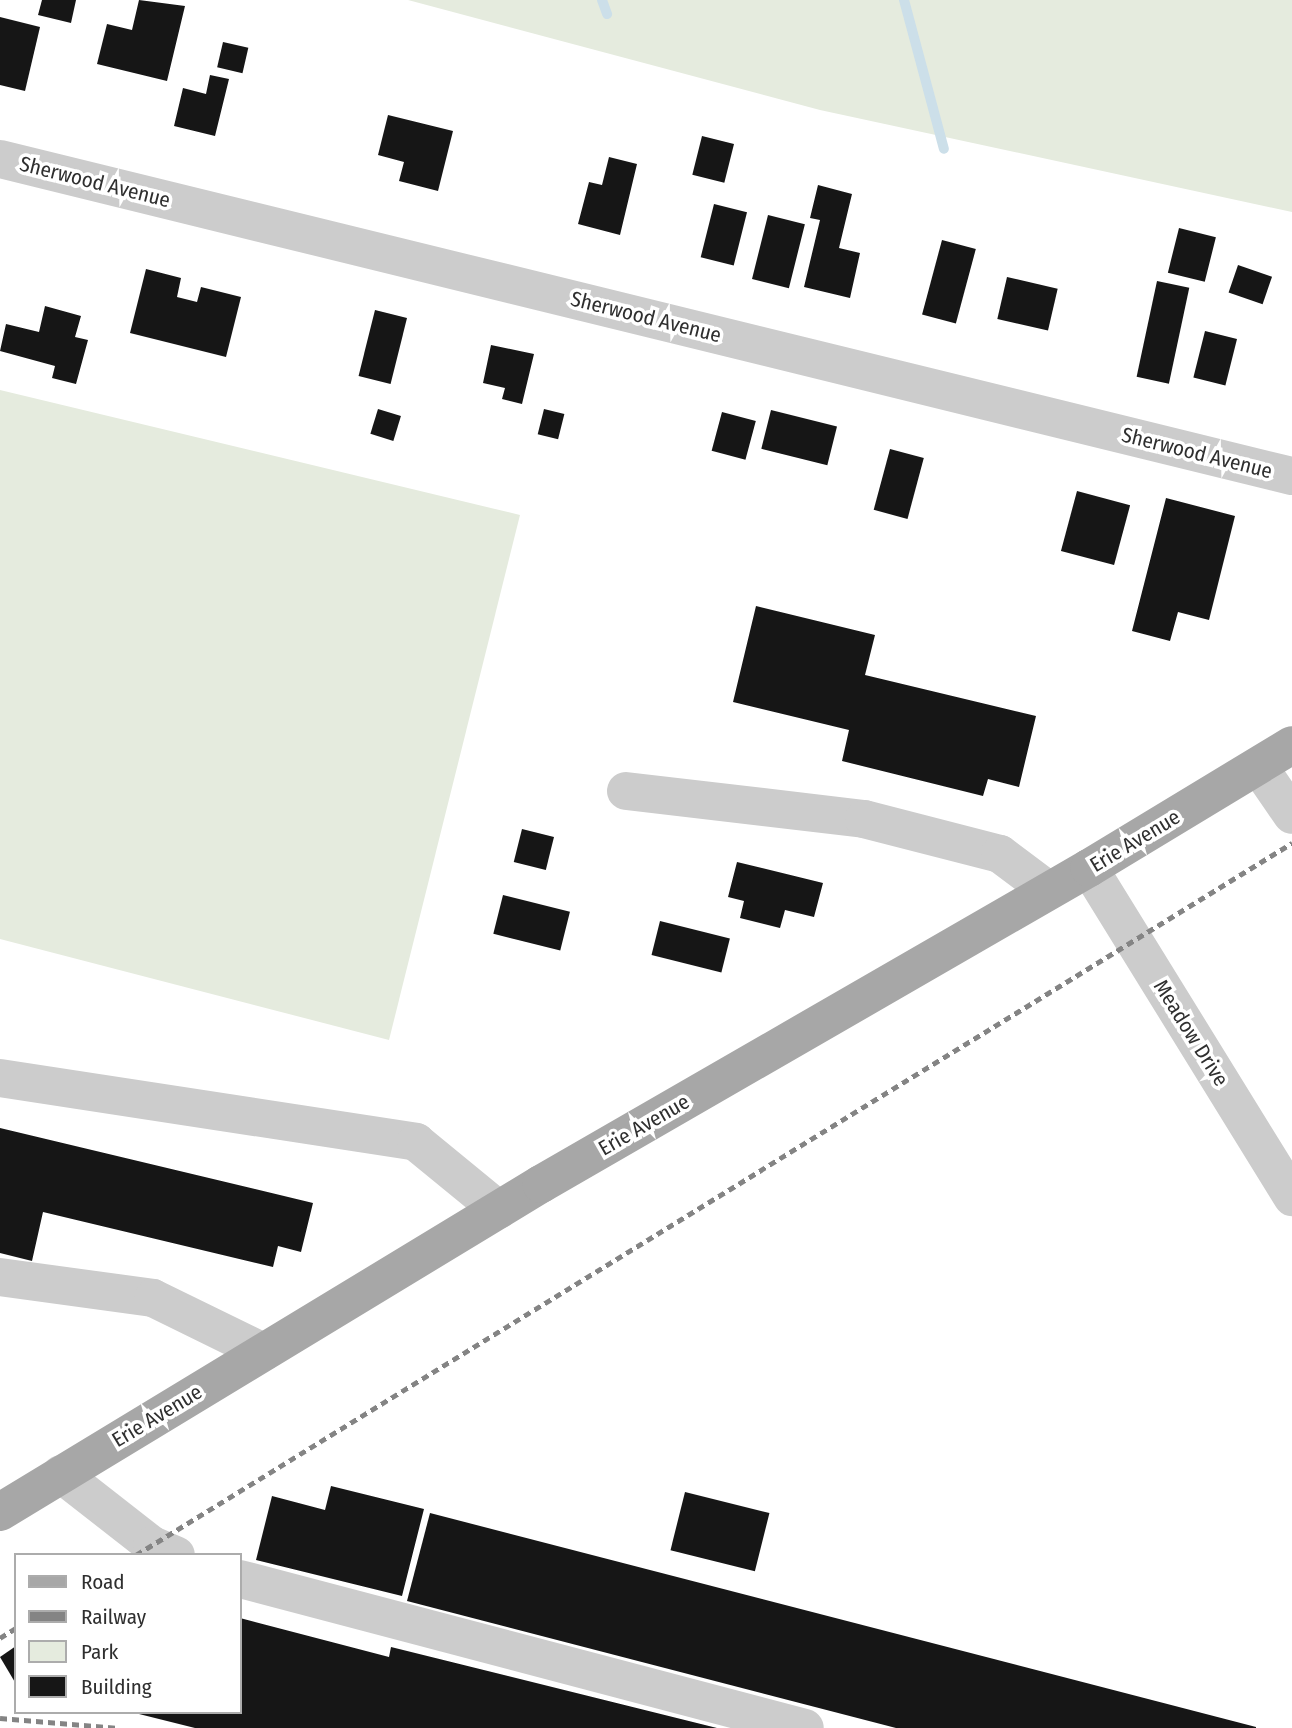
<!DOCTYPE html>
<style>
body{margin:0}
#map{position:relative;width:1292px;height:1728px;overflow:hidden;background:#fff;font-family:"Fira Sans Condensed",sans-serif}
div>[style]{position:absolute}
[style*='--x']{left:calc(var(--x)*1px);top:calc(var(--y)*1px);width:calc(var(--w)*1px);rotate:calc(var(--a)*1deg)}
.green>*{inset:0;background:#e5ebde}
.stream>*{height:10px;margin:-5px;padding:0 5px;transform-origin:5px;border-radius:5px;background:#ccdfe9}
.building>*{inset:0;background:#161616;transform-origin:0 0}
.minor>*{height:38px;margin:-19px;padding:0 19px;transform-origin:19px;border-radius:19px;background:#ccc}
.major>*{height:38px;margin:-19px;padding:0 19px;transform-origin:19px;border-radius:19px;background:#a7a7a7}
.rail>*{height:5px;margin-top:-2.5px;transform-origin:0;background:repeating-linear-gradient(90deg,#848484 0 7px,transparent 0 12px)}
span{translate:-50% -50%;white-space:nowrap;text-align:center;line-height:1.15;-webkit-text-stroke:7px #fff;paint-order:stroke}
.street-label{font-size:21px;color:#2f2f2f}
.legend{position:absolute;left:14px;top:1553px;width:228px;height:161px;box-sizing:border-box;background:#fff;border:2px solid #acacac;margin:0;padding:9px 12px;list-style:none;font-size:21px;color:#2f2f2f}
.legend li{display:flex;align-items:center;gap:14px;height:35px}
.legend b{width:35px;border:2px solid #acacac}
</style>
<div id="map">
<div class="green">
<i style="clip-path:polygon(408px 0,1292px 0,1292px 212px,820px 110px)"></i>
<i style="clip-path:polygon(0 390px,520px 515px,389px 1040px,0 939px)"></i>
</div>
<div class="stream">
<i style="--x:602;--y:0;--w:15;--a:70"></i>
<i style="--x:904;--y:0;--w:154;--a:75"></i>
</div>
<div class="building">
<i style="clip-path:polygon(42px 0,76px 0,71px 23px,38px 15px)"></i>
<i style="clip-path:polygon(139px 0,185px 6px,167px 81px,97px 64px,107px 24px,132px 30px)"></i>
<i style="clip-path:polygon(0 17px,40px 27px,25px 91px,0 85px)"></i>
<i style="left:223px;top:42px;width:26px;height:26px;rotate:13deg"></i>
<i style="clip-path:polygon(210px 75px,229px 79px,215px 136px,174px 126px,183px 88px,206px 94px)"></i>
<i style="clip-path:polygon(388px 115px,453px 131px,438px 191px,399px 181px,404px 162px,378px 155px)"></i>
<i style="left:702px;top:136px;width:33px;height:40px;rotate:14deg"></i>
<i style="clip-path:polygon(609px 157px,637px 164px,620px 235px,578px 224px,589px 182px,602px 185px)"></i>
<i style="clip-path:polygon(818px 185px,852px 194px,839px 248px,860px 253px,850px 298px,804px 287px,820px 220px,810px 218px)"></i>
<i style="left:714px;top:204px;width:34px;height:55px;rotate:14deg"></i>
<i style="left:768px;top:215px;width:38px;height:66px;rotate:14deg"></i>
<i style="left:1179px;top:228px;width:38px;height:46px;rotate:14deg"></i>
<i style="left:942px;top:240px;width:35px;height:77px;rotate:15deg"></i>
<i style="left:1238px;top:265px;width:36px;height:29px;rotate:19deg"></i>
<i style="clip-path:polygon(146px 269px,181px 278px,177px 297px,197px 302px,201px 287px,241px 297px,226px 357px,130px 333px)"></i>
<i style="left:1007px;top:277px;width:52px;height:43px;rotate:13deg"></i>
<i style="left:1157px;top:281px;width:33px;height:98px;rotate:12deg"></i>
<i style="clip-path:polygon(45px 306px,81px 316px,75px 337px,88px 340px,76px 384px,52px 378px,55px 366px,0 351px,6px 324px,39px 332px)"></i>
<i style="left:375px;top:310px;width:33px;height:68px;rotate:14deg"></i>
<i style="left:1205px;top:331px;width:33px;height:48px;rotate:14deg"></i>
<i style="clip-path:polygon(491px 345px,534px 354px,522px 404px,502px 399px,505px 388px,483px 383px)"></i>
<i style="left:378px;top:409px;width:24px;height:26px;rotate:17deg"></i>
<i style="left:544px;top:409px;width:21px;height:26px;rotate:14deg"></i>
<i style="left:771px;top:410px;width:68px;height:40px;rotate:14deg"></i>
<i style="left:722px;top:412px;width:35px;height:40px;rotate:15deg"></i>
<i style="left:890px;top:449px;width:35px;height:63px;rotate:15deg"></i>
<i style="left:1077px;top:491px;width:55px;height:62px;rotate:15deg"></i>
<i style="clip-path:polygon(1166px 498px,1235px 516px,1209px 620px,1178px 612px,1170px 641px,1132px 631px)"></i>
<i style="clip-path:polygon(756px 606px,875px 635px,865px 675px,1036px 716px,1019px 787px,988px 779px,983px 796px,842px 761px,849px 730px,733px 702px)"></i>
<i style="left:522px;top:829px;width:33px;height:34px;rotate:14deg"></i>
<i style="clip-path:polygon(737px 862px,823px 883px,814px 917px,785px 910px,780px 928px,740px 918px,744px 901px,728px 897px)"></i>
<i style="left:503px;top:895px;width:69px;height:40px;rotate:14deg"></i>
<i style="left:660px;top:921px;width:72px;height:35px;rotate:14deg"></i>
<i style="clip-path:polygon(0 1128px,313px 1203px,301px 1252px,278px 1246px,273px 1267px,43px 1212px,32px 1261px,0 1253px)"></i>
<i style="clip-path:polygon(331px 1486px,424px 1509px,402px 1596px,256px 1560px,272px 1496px,325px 1510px)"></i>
<i style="left:685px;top:1492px;width:87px;height:60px;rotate:14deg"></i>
<i style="clip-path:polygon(430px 1513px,1256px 1727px,1256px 1728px,896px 1728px,407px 1601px)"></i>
<i style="clip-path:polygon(240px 1618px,389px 1657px,391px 1647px,717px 1728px,195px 1728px,135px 1713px,240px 1712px)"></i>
<i style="clip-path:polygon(16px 1646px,16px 1684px,0 1657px)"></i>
</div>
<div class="minor">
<i style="--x:0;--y:159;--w:1330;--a:13.79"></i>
<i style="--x:1259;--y:767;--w:58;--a:55.5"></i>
<i style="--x:626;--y:791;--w:240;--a:6.7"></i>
<i style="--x:864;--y:819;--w:140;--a:14.4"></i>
<i style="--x:1000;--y:854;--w:60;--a:36.9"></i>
<i style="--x:1089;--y:868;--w:387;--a:58.3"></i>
<i style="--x:0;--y:1078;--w:421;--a:8.7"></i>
<i style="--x:416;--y:1142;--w:107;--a:39.3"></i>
<i style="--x:0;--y:1277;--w:154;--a:7.8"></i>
<i style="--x:153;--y:1298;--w:123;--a:26.1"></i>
<i style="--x:61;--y:1474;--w:115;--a:38"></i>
<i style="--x:152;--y:1545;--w:26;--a:23"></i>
<i style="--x:240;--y:1579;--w:584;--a:14.77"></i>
</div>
<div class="major">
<i style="--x:0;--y:1512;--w:633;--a:-31.23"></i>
<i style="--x:541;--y:1184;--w:633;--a:-29.97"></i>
<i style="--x:1089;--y:868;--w:237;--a:-31.2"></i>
</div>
<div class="rail">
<i style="--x:136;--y:1555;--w:1358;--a:-31.63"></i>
<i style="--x:0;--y:1638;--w:19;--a:-32"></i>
<i style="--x:0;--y:1718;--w:119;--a:4.8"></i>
</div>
<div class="street-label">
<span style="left:95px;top:182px;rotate:14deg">Sherwood Avenue</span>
<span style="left:646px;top:317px;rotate:14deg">Sherwood Avenue</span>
<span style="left:1197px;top:453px;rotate:14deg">Sherwood Avenue</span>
<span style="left:1135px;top:841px;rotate:-31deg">Erie Avenue</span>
<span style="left:1191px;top:1033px;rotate:58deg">Meadow Drive</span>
<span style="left:644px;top:1125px;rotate:-30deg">Erie Avenue</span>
<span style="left:157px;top:1416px;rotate:-31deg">Erie Avenue</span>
</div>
<ul class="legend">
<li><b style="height:9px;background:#a7a7a7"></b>Road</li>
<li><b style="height:9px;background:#848484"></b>Railway</li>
<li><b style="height:19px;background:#e5ebde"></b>Park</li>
<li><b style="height:19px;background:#161616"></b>Building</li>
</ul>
</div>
